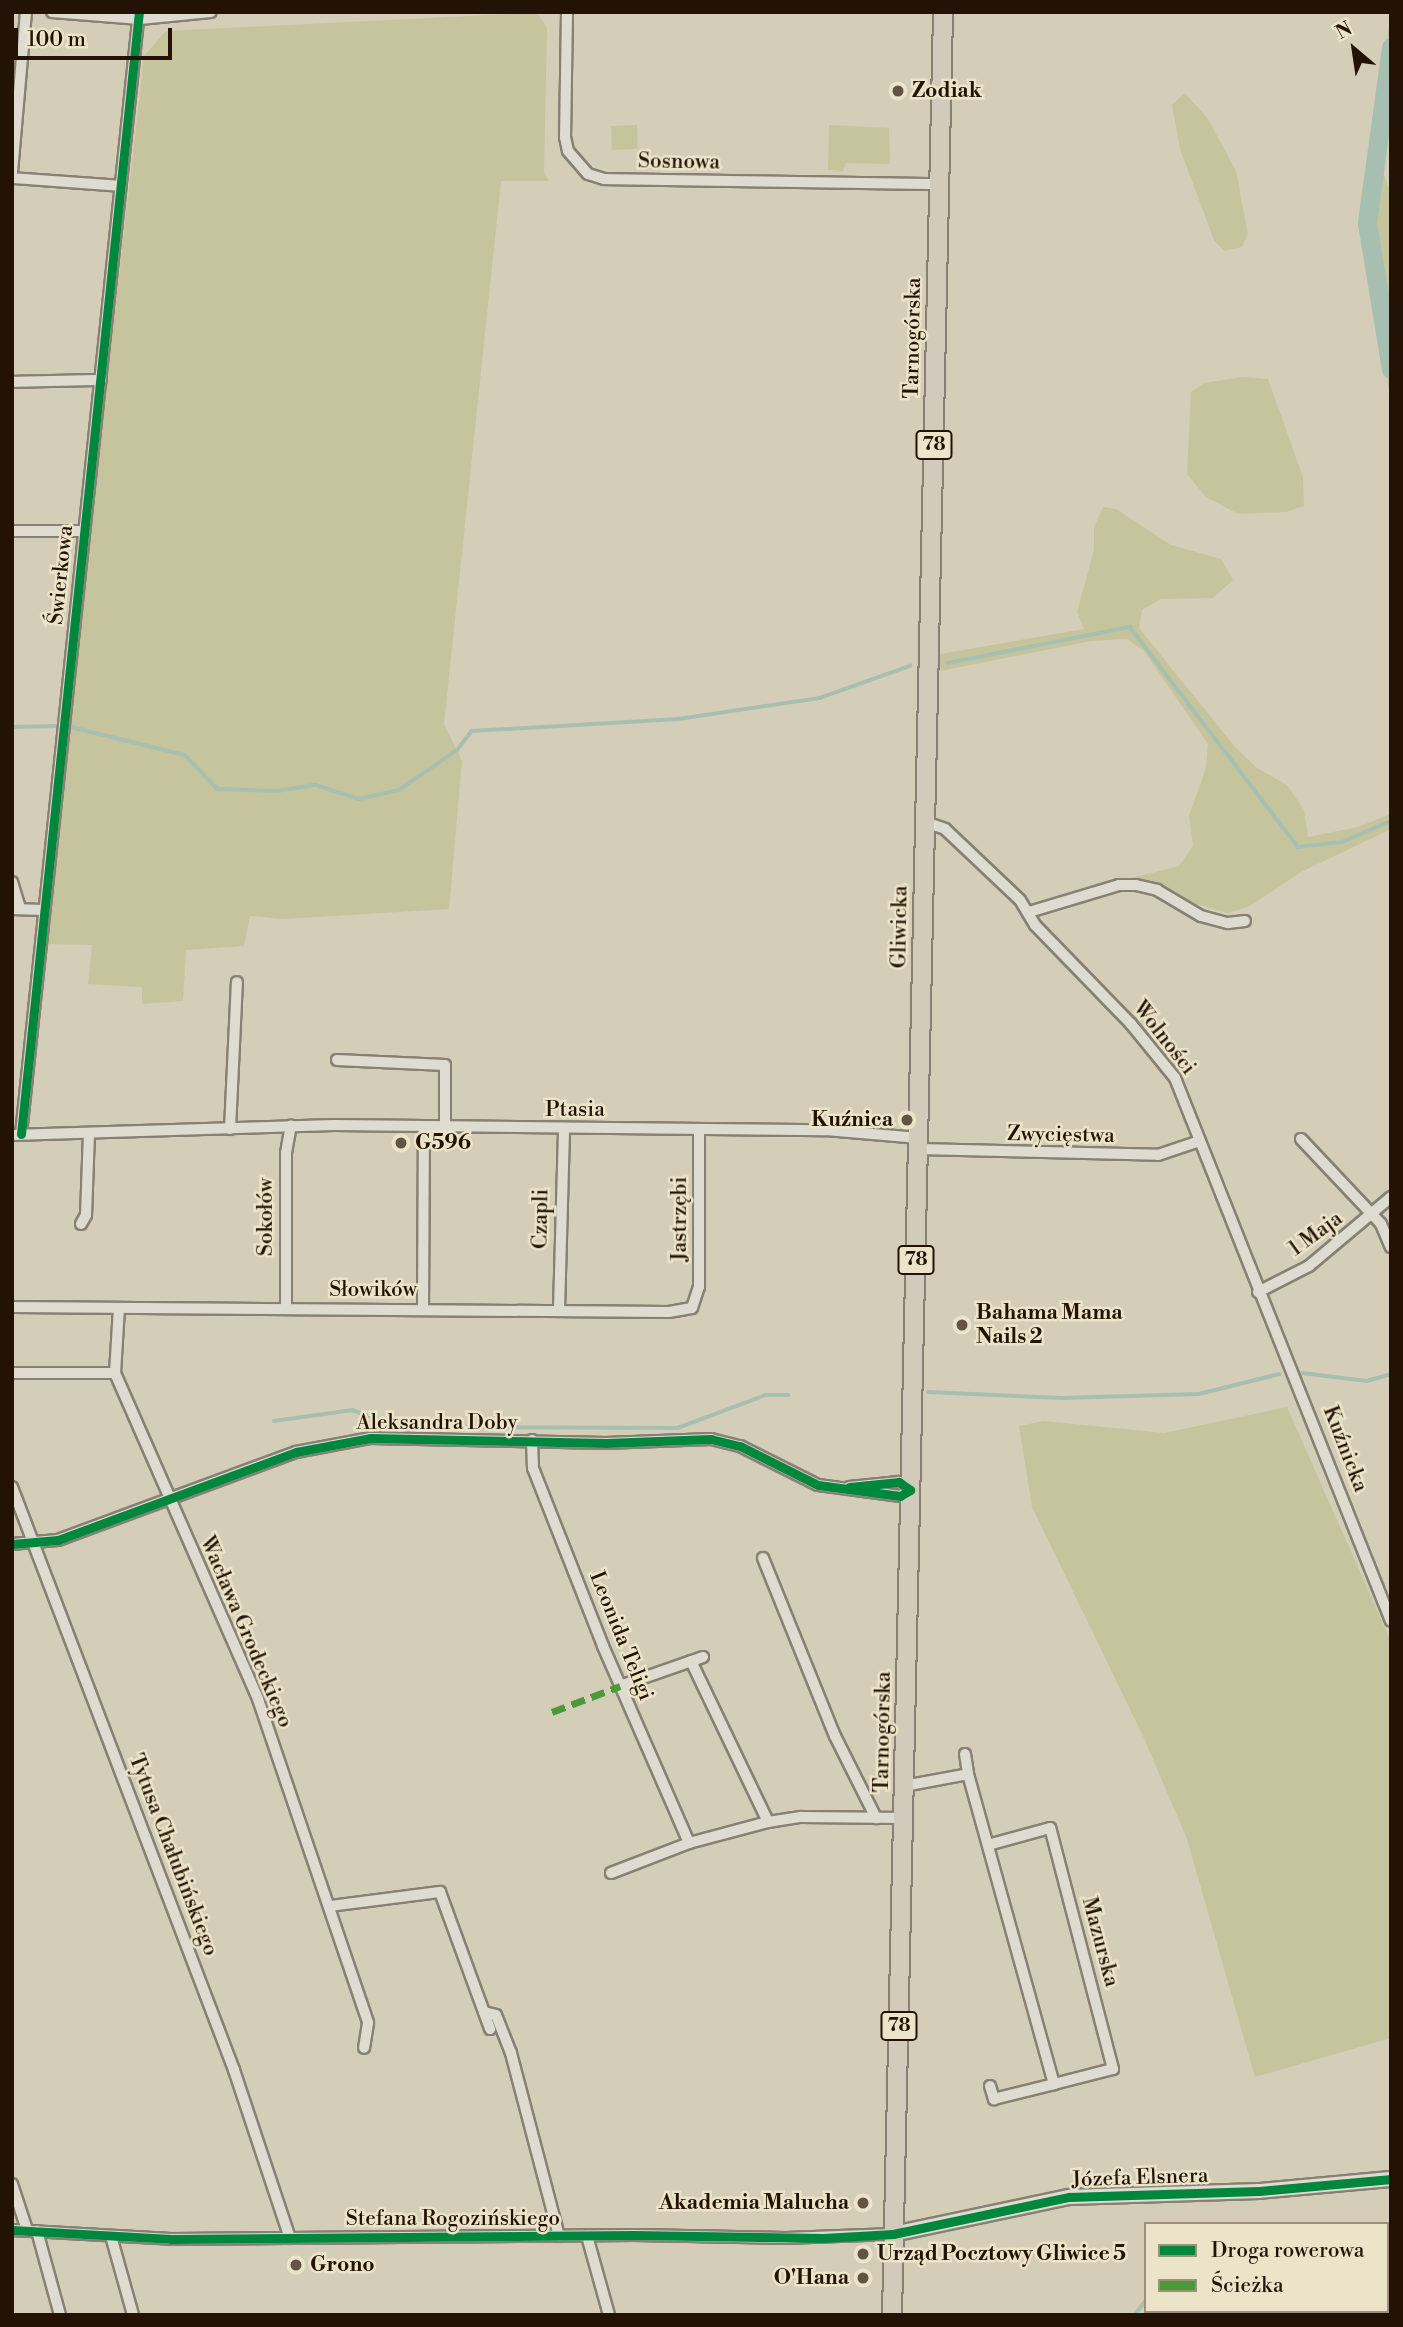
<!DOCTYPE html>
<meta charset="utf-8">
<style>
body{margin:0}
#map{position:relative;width:1403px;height:2327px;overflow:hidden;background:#d4ceb8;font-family:"Libre Bodoni",serif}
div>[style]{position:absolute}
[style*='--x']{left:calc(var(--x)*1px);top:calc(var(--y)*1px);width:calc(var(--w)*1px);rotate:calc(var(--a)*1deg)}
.green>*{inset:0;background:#c5c49c;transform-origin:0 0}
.stream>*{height:3.5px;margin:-1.75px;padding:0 1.75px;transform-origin:1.75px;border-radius:1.75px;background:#a7bfb0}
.river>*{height:19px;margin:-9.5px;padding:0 9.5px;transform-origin:9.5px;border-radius:9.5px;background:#a7bfb0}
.roads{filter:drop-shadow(2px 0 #868173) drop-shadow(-2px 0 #868173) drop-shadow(0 2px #868173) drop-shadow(0 -2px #868173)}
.minor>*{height:10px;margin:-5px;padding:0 5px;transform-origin:5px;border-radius:5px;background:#dedcd0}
.tertiary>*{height:14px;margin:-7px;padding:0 7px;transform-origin:7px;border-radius:7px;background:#dedcd0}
.primary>*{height:18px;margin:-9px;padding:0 9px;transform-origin:9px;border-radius:9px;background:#d2cbbb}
.quiet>*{height:7px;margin-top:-3.5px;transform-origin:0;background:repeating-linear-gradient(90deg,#4d983a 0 14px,transparent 0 21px)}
.cycleway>*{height:9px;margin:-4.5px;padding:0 4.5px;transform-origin:4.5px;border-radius:4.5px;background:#00873e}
.dots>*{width:19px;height:19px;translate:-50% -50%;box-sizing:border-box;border:4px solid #ece4c8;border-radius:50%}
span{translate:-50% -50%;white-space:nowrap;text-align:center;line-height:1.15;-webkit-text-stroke:5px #ece4c8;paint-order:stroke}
.shield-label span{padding:2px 5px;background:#ece4c8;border:2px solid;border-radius:5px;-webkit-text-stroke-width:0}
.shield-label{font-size:19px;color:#231306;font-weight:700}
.poi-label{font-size:21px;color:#231306;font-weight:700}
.left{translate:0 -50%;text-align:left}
.right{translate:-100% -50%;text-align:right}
.street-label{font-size:21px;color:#231306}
.frame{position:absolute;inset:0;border:14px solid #231306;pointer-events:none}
.legend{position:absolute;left:1144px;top:2222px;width:245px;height:91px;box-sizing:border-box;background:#ece4c8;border:2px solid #9c907a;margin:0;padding:9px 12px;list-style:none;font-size:21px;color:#231306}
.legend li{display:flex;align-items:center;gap:14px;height:35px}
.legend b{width:35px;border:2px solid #9c907a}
.north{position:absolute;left:1319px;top:14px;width:70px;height:70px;-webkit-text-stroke:5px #ece4c8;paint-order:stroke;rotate:331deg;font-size:19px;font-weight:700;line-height:28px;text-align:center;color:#231306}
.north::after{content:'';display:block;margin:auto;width:24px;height:32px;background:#231306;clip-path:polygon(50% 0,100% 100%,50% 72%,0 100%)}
.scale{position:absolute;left:14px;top:28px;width:158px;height:32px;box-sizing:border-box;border:4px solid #231306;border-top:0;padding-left:9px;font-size:21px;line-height:24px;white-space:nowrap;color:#231306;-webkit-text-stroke:5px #ece4c8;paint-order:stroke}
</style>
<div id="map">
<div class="green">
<i style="clip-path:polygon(1391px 12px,1391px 95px,1380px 165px,1391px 193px,1391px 401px,1362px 238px,1360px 204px)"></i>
<i style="clip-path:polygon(529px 13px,539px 15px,547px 28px,544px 171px,549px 181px,501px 181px,444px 724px,462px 761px,449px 909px,284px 919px,250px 916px,244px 946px,186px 950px,183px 1001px,142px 1004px,142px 987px,88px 984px,92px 945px,46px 944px,44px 939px,144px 56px,166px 31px)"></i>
<i style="clip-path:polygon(1185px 93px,1208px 119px,1236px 171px,1248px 234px,1242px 247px,1224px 251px,1214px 240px,1180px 149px,1172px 105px)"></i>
<i style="left:637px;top:125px;width:24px;height:26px;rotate:88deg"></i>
<i style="clip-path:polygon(829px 125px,889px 128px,890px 164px,846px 163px,843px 171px,828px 170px)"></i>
<i style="clip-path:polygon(1242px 377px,1268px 379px,1303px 477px,1304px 506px,1286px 512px,1238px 514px,1206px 497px,1187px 474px,1191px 392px,1204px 383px)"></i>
<i style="clip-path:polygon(1103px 507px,1116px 509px,1171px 545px,1221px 559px,1233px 580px,1213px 598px,1161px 599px,1142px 610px,1139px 628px,1235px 747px,1257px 768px,1287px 785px,1304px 810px,1308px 837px,1358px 827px,1391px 814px,1391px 829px,1301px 872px,1250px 906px,1228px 913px,1196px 904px,1159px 883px,1132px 878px,1179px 866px,1193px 846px,1189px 816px,1206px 768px,1208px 744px,1144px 651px,1127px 639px,1091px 641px,940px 671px,940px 654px,1084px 629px,1077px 612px,1094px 550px,1094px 527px)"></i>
<i style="clip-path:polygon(1287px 1407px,1391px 1642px,1391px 2038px,1255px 2077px,1187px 1839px,1143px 1736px,1032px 1507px,1019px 1426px,1044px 1421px,1164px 1433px)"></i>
</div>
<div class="stream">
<i style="--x:948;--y:663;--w:186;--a:-11.2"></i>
<i style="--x:1130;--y:627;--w:277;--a:52.6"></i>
<i style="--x:1298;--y:847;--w:44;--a:-6.5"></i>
<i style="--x:1342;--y:842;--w:53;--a:-23.2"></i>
<i style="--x:12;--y:727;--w:44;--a:-1.3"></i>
<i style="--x:71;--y:727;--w:117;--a:13.8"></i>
<i style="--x:185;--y:755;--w:47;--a:45.9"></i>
<i style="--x:218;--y:789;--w:59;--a:1.9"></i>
<i style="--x:277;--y:791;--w:39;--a:-9"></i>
<i style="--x:316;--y:785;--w:45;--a:18"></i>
<i style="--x:359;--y:799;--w:41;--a:-12.7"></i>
<i style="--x:399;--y:790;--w:70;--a:-34.6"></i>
<i style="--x:457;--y:750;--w:24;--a:-52"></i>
<i style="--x:472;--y:731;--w:206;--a:-3.3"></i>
<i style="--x:678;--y:719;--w:144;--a:-8.4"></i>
<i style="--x:820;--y:698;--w:96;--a:-19.6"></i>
<i style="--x:1302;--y:1373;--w:65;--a:7"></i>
<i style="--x:1367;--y:1381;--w:25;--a:-16"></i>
<i style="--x:928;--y:1392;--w:134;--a:2.6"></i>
<i style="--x:1062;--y:1398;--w:137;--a:-1.7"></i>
<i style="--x:1199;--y:1394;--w:83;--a:-13.9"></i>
<i style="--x:274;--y:1421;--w:79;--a:-8"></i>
<i style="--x:352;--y:1410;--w:54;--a:18.4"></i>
<i style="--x:403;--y:1427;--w:275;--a:0.2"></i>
<i style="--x:678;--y:1428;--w:94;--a:-20.6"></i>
<i style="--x:766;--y:1395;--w:22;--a:0"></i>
<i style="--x:1387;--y:2239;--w:4;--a:-14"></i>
<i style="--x:1135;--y:2315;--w:19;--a:-54"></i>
</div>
<div class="river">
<i style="--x:1391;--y:47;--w:178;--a:97.8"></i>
<i style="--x:1367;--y:223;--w:148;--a:80.7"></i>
</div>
<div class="roads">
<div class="minor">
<i style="--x:52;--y:12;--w:88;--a:4.5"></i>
<i style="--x:140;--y:19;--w:71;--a:-5.6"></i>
<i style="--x:567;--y:12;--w:125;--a:90.9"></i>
<i style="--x:565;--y:137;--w:14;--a:78"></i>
<i style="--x:568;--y:151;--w:30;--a:49"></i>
<i style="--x:588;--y:174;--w:17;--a:17"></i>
<i style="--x:604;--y:179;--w:335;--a:0.9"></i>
<i style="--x:12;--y:172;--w:161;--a:-85"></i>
<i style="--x:12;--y:178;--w:109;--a:4.2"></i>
<i style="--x:12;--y:382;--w:89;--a:-1.3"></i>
<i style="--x:12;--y:531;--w:71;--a:0"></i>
<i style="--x:925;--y:822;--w:21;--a:19"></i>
<i style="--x:945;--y:829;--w:103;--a:43.4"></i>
<i style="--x:1020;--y:900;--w:29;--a:59"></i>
<i style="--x:1035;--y:925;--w:138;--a:45.9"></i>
<i style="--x:1131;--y:1024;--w:70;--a:50.8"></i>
<i style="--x:1175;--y:1078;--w:584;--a:68.31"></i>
<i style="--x:12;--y:882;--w:28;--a:73"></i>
<i style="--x:12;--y:909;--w:31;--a:2"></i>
<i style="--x:1029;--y:912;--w:94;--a:-16.7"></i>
<i style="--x:1119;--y:885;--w:17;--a:0"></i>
<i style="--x:1136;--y:885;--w:22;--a:13"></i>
<i style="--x:1157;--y:890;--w:51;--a:30.6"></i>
<i style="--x:1201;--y:916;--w:28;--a:15"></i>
<i style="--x:1228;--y:923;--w:17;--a:-7"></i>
<i style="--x:337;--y:1060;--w:108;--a:2.7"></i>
<i style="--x:445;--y:1065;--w:64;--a:90"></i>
<i style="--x:230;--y:1129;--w:147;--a:-87.3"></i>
<i style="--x:21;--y:1134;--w:1128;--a:-84"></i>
<i style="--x:12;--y:1135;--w:322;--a:-1.8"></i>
<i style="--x:334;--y:1125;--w:492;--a:0.6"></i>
<i style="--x:826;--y:1130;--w:93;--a:4.9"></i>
<i style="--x:1301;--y:1139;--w:117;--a:46.7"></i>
<i style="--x:1381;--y:1224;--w:25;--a:67"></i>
<i style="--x:919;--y:1149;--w:239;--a:1.4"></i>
<i style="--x:1158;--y:1155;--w:44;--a:-18.4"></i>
<i style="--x:81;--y:1224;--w:10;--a:-61"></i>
<i style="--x:86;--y:1215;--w:81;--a:-87.9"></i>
<i style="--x:1258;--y:1292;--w:57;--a:-27"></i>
<i style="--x:1309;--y:1266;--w:107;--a:-40.1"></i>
<i style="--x:12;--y:1307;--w:657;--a:0.44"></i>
<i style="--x:669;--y:1312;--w:23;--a:-10"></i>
<i style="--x:692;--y:1308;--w:22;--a:-72"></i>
<i style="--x:699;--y:1287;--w:157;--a:-90"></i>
<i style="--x:286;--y:1309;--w:156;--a:-90"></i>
<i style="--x:286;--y:1153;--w:28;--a:-80"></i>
<i style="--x:423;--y:1310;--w:181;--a:-89.7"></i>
<i style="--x:559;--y:1310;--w:181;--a:-88.4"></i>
<i style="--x:12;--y:1373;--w:103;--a:0"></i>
<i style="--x:115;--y:1373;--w:356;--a:66.3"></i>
<i style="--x:258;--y:1699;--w:342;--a:71.2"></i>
<i style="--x:368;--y:2023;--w:25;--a:99"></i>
<i style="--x:115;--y:1373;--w:65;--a:-86.5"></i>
<i style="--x:532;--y:1440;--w:28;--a:88"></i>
<i style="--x:533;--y:1468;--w:191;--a:68.5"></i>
<i style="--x:603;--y:1646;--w:215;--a:66.4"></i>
<i style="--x:12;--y:1487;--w:624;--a:69.15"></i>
<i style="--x:234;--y:2070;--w:177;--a:71.6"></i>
<i style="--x:12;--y:1544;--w:46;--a:-5"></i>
<i style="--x:58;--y:1540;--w:254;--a:-20.3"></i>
<i style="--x:296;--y:1452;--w:75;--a:-10.7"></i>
<i style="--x:370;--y:1438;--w:236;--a:1.2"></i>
<i style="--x:606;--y:1443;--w:105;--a:-2.2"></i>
<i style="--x:711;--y:1439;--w:30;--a:14"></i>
<i style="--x:740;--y:1446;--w:87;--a:26.6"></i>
<i style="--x:818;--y:1485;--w:83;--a:7.6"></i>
<i style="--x:900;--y:1496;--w:12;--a:-31"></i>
<i style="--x:910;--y:1490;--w:14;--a:-144"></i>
<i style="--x:899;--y:1482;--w:50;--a:174.3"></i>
<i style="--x:763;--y:1558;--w:192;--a:68"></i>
<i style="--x:835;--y:1736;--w:92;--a:63.4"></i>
<i style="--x:691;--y:1661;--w:178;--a:64.4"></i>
<i style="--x:620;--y:1686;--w:88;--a:-19.3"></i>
<i style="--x:965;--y:1754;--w:20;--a:81"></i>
<i style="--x:904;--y:1786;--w:65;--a:-10.6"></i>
<i style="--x:968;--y:1774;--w:322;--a:74.5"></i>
<i style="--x:1054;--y:2084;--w:61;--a:-14.3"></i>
<i style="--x:1113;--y:2069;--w:249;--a:-104.6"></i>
<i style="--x:1050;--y:1828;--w:64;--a:164.7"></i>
<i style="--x:611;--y:1873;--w:84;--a:-21"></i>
<i style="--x:689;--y:1843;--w:82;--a:-14.9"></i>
<i style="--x:768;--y:1822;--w:33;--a:-9"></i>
<i style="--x:801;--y:1817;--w:103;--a:0.6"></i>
<i style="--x:330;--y:1906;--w:111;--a:-7.3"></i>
<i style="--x:440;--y:1892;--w:146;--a:69.9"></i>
<i style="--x:484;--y:2012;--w:12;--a:14"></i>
<i style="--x:496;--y:2015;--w:41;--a:68.5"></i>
<i style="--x:511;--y:2053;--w:189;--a:75.3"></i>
<i style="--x:990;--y:2086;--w:14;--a:73"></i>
<i style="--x:994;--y:2099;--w:62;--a:-14"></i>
<i style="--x:12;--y:2184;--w:48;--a:71.9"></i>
<i style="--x:12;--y:2230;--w:159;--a:3.2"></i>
<i style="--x:171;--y:2239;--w:463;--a:-0.5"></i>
<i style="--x:634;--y:2235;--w:152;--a:1.1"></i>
<i style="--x:786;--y:2238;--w:107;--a:-2.1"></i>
<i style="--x:37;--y:2231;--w:87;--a:74.7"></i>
<i style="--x:111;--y:2236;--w:82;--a:74.4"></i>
<i style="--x:587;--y:2236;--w:82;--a:74.4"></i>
</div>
<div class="tertiary">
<i style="--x:893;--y:2234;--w:180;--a:-11.9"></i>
<i style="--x:1069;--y:2197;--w:190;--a:-1.8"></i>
<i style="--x:1259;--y:2191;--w:133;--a:-5.2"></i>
</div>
<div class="primary">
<i style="--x:892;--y:2315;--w:2304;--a:-88.73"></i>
</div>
</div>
<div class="quiet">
<i style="--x:552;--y:1712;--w:73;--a:-20.9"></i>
</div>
<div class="cycleway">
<i style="--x:21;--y:1134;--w:1128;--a:-84"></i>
<i style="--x:12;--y:1544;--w:46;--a:-5"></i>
<i style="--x:58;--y:1540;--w:254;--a:-20.3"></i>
<i style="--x:296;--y:1452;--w:75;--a:-10.7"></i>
<i style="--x:370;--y:1438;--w:236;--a:1.2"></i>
<i style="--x:606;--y:1443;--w:105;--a:-2.2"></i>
<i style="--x:711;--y:1439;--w:30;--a:14"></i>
<i style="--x:740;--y:1446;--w:87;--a:26.6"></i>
<i style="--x:818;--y:1485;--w:83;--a:7.6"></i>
<i style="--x:900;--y:1496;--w:12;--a:-31"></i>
<i style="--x:910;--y:1490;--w:14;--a:-144"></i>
<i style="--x:899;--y:1482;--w:50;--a:174.3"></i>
<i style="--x:12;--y:2230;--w:159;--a:3.2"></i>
<i style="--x:171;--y:2239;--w:463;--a:-0.5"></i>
<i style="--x:634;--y:2235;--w:189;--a:0.9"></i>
<i style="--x:823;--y:2238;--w:70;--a:-3.3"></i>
<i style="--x:893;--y:2234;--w:180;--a:-11.9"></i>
<i style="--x:1069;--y:2197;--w:190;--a:-1.8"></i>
<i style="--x:1259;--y:2191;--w:133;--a:-5.2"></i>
</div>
<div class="dots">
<i style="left:898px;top:91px;background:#615444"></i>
<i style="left:907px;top:1120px;background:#615444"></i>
<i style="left:401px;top:1143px;background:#615444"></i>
<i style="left:962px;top:1325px;background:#615444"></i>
<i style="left:863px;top:2203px;background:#615444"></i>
<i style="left:863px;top:2254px;background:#615444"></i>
<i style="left:296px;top:2265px;background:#615444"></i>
<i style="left:863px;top:2278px;background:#615444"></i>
</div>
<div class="shield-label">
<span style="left:934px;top:445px">78</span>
<span style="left:916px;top:1260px">78</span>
<span style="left:899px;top:2026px">78</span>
</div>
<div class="poi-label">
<span class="left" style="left:912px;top:91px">Zodiak</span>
<span class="right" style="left:893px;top:1120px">Kuźnica</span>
<span class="left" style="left:415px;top:1143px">G596</span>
<span class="left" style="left:976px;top:1325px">Bahama Mama<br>Nails 2</span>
<span class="right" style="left:849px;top:2203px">Akademia Malucha</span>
<span class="left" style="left:877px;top:2254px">Urząd Pocztowy Gliwice 5</span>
<span class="left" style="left:310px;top:2265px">Grono</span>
<span class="right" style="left:849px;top:2278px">O'Hana</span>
</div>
<div class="street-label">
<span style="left:679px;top:162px;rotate:1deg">Sosnowa</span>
<span style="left:913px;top:338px;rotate:-89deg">Tarnogórska</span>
<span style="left:61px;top:575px;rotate:-84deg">Świerkowa</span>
<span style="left:900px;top:927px;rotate:-89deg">Gliwicka</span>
<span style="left:1164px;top:1038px;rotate:52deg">Wolności</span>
<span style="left:575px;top:1110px">Ptasia</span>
<span style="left:1061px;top:1135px;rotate:1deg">Zwycięstwa</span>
<span style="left:266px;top:1217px;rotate:-90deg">Sokołów</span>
<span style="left:541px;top:1219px;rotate:-89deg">Czapli</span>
<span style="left:680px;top:1219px;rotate:-90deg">Jastrzębi</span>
<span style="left:1316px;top:1234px;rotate:-36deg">1 Maja</span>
<span style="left:373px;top:1290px">Słowików</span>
<span style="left:437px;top:1423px">Aleksandra Doby</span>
<span style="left:1345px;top:1449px;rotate:69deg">Kuźnicka</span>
<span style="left:246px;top:1632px;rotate:67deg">Wacława Grodeckiego</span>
<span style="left:621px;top:1636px;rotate:68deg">Leonida Teligi</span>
<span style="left:883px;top:1732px;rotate:-89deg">Tarnogórska</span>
<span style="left:173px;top:1855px;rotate:69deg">Tytusa Chałubińskiego</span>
<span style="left:1100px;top:1942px;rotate:75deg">Mazurska</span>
<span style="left:1140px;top:2178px;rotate:-2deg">Józefa Elsnera</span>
<span style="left:453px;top:2219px">Stefana Rogozińskiego</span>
</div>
<div class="frame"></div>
<ul class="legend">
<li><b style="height:9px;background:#00873e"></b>Droga rowerowa</li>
<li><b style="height:9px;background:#4d983a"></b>Ścieżka</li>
</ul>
<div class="north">N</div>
<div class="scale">100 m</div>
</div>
